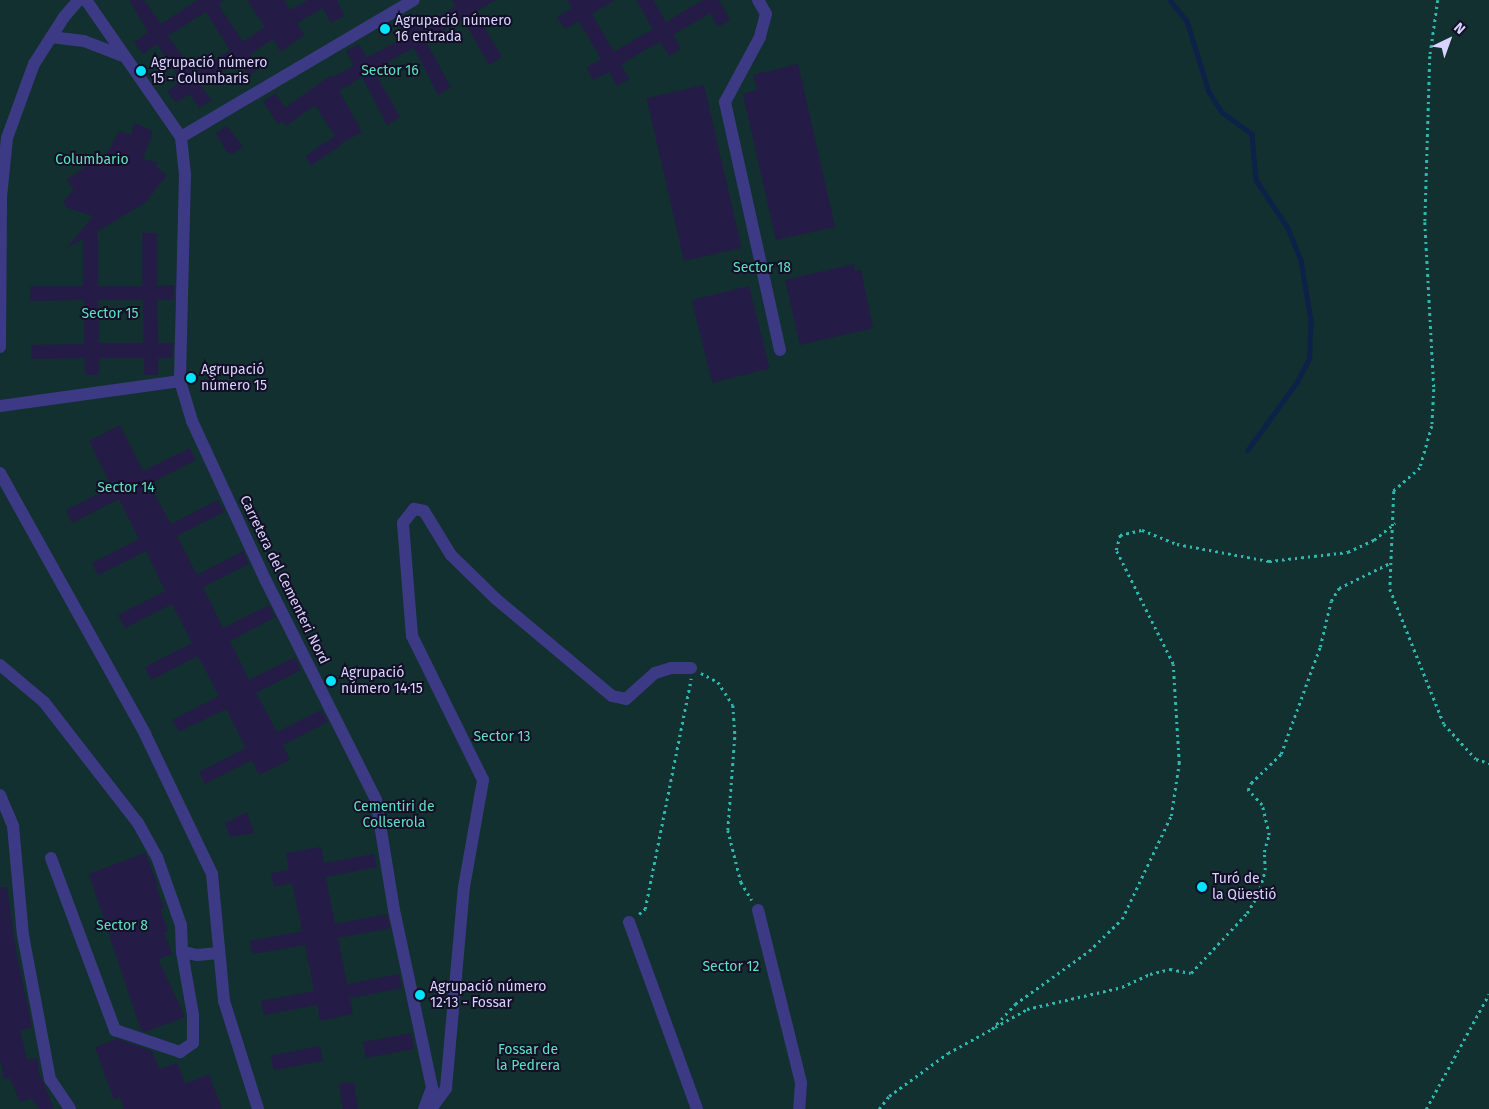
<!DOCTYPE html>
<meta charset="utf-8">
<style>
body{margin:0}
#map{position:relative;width:1489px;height:1109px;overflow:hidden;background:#130f26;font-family:"Fira Sans",sans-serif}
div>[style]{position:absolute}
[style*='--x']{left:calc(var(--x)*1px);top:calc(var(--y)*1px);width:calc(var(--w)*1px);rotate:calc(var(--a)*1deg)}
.green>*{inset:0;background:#12302f;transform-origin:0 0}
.stream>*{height:4.5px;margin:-2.25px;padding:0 2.25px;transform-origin:2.25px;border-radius:2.25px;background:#0c2248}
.building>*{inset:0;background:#241b47;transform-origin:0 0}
.path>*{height:2.5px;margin-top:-1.25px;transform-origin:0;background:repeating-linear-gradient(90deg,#2fb8b0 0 2.5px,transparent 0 6.5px)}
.minor>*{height:12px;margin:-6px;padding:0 6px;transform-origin:6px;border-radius:6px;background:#3d3a85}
.dots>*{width:14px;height:14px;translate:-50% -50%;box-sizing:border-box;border:2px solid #130f26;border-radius:50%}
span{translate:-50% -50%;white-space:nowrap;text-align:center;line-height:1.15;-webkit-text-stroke:4px #130f26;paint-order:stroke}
.poi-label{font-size:14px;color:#d9d4ff}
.left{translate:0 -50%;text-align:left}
.park-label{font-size:14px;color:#5fe0c0}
.street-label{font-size:14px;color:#d9d4ff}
.north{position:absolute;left:1424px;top:15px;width:50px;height:50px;-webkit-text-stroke:4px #130f26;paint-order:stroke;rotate:42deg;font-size:14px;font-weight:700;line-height:20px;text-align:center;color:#d9d4ff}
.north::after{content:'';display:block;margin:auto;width:18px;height:22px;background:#d9d4ff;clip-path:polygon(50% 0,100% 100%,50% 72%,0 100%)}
</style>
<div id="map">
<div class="green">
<i style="left:0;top:0;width:1489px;height:1109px"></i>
</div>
<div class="stream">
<i style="--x:1170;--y:0;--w:27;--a:51"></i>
<i style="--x:1187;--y:21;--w:74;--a:72.8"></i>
<i style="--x:1209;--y:92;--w:24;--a:57"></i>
<i style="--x:1222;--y:112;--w:37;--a:36"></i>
<i style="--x:1252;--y:134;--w:46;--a:85"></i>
<i style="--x:1256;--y:180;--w:58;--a:56.3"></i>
<i style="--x:1288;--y:228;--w:35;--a:68"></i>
<i style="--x:1301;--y:261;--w:60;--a:80.4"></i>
<i style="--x:1311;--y:320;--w:38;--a:92"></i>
<i style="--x:1310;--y:358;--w:30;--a:118"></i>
<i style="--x:1296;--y:384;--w:82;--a:126"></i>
</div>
<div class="building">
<i style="clip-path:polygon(evenodd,129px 0,144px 0,161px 24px,198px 0,224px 0,218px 4px,243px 42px,265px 27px,247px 0,284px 0,290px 10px,308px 0,337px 0,344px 16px,331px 23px,323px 8px,297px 23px,304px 35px,281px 52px,273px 39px,250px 54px,260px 68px,248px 76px,239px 62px,201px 86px,211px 100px,199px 108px,190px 94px,176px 103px,167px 91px,181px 82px,157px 44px,143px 54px,134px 42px,148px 32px,129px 0,206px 12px,230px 50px,194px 73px,168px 36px,206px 12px)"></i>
<i style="clip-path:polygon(452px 0,496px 0,475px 12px,502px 57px,489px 65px,463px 19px,440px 32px,426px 42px,451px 87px,438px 95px,414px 48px,398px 56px,374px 71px,400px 117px,387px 125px,362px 77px,339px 91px,362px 132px,340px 144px,315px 105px,286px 126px,283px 121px,278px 124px,263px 102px,276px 93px,285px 108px,331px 75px,332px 78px,354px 65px,346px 51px,359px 44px,367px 58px,406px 36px,398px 22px,411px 15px,419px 29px,456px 6px)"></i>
<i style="clip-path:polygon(567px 0,615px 0,592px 14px,614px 52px,653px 29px,636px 0,653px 0,666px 22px,703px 0,719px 0,730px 20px,718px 27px,710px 13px,673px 35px,681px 49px,669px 56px,660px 42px,645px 50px,621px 65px,629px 79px,617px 86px,609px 72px,594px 80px,586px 68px,601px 59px,579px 21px,565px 29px,557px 17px,572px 8px)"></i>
<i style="clip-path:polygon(798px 64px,835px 227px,776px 240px,743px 94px,757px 90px,753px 75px)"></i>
<i style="left:704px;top:85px;width:167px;height:59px;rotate:77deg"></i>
<i style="clip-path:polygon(evenodd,134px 123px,153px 131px,143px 159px,158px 163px,156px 167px,167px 175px,146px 202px,95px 233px,98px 233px,98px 286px,142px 286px,142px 233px,157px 233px,157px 286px,174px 285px,174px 300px,157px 300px,158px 343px,173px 343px,172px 358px,158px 358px,158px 375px,144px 375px,144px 358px,99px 358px,99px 375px,85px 375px,85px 358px,31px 359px,31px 345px,84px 344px,84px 300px,30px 301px,30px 286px,83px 286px,83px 239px,67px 248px,93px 216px,68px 208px,63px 202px,74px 189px,66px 180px,108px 152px,119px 131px,131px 135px,134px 123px,98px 300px,143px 300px,143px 343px,99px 343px,98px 300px)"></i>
<i style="clip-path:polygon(227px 126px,243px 147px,232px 154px,226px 151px,216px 133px)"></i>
<i style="left:335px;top:136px;width:11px;height:36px;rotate:56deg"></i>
<i style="clip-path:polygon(854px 264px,855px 271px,861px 270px,873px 328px,800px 345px,785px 280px)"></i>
<i style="left:749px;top:286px;width:85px;height:59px;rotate:76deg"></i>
<i style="clip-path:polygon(120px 425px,143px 471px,190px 448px,196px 460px,149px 484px,171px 524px,218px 500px,224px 512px,177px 536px,197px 575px,243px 551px,249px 564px,203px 587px,223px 628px,269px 605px,275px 617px,230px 641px,249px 680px,295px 657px,301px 670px,256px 693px,277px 732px,321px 710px,328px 722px,283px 745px,290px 760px,259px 775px,252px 760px,205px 784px,199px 772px,246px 748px,226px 709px,179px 732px,172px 720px,219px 696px,198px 656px,151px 680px,145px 667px,192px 643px,172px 604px,125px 628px,118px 615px,165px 591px,146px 551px,98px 575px,92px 563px,139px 539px,119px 499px,72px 523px,66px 510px,112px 487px,89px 441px)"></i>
<i style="clip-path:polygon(247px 812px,254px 833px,230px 837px,225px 823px)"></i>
<i style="clip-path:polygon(321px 847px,324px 863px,374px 854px,377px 867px,326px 877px,335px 924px,387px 914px,390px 928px,338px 938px,347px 984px,399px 974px,402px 988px,350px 998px,353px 1014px,320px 1021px,317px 1005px,264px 1015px,261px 1001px,314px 991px,305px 945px,252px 954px,250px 941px,302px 931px,292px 883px,274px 887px,271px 873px,289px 870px,286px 853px)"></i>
<i style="clip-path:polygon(145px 853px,158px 885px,156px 886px,164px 908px,160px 909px,168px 931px,164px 933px,172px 954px,158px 959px,185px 1017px,145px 1032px,141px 1030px,89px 874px)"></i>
<i style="clip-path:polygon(0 887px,7px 887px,16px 951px,32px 1028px,20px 1030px,27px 1060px,37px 1058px,39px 1072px,54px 1109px,40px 1109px,31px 1098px,20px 1102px,10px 1078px,4px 1079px,0 1059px)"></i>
<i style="left:411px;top:1033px;width:16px;height:49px;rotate:79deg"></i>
<i style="clip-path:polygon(117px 1039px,152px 1051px,159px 1069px,177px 1063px,185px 1084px,209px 1074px,222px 1109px,124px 1109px,120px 1097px,114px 1100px,95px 1047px)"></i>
<i style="left:320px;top:1046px;width:15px;height:50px;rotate:79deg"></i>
<i style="left:354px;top:1082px;width:27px;height:15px;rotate:82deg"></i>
</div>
<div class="path">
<i style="--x:1438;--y:0;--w:57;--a:98.1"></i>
<i style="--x:1430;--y:56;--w:166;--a:91.7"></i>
<i style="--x:1425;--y:222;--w:167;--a:86.9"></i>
<i style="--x:1434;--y:389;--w:37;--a:93"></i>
<i style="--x:1432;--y:426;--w:44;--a:105.9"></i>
<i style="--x:1420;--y:468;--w:35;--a:139"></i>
<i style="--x:1394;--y:491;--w:98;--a:92.3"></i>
<i style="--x:1390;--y:589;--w:145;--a:68.2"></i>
<i style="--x:1444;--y:724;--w:47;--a:47.6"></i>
<i style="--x:1476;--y:759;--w:14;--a:17"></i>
<i style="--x:701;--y:673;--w:19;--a:28"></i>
<i style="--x:718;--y:682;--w:27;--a:57"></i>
<i style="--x:733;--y:705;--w:32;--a:86"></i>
<i style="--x:735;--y:737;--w:93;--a:94.3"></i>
<i style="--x:728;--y:830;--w:54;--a:76"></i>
<i style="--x:741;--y:882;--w:21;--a:59"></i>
<i style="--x:639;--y:914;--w:8;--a:-40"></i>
<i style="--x:645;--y:909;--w:235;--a:-78.7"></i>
<i style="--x:995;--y:1027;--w:37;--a:-29"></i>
<i style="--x:1027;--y:1009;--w:98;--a:-13"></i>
<i style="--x:1122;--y:987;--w:31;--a:-25"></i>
<i style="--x:1150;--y:974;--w:21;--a:-14"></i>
<i style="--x:1170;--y:969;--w:21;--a:11"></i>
<i style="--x:1191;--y:973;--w:82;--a:-47"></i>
<i style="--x:1247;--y:913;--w:21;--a:-59"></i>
<i style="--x:1258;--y:895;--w:26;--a:-74"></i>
<i style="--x:1265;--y:870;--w:18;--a:-93"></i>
<i style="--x:1264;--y:852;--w:18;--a:-74"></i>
<i style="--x:1269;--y:835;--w:31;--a:-103"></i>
<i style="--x:1262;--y:805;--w:21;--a:-133"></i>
<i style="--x:1248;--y:790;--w:8;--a:-67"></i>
<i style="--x:1251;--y:783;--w:42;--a:-44"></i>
<i style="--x:1281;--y:754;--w:114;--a:-70"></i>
<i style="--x:1320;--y:647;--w:47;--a:-76.6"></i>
<i style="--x:1331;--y:601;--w:15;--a:-58"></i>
<i style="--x:1339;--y:588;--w:57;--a:-26.1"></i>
<i style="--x:879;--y:1109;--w:16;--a:-52"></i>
<i style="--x:889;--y:1096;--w:73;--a:-36.1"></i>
<i style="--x:948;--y:1053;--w:50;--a:-28.6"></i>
<i style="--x:992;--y:1029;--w:34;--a:-47"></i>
<i style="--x:1015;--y:1004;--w:91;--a:-35.6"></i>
<i style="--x:1089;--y:951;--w:46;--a:-44.1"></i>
<i style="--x:1122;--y:919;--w:114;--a:-64.6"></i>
<i style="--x:1171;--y:816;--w:54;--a:-81.4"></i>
<i style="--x:1179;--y:763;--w:99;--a:-93.5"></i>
<i style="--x:1173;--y:664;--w:127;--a:-116.6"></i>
<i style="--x:1116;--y:550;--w:16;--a:-75"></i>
<i style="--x:1120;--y:535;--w:23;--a:-13"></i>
<i style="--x:1142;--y:530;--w:38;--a:22"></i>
<i style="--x:1177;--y:544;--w:94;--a:10.5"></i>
<i style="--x:1269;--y:561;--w:80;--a:-6.5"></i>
<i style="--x:1348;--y:552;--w:29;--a:-25"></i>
<i style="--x:1374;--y:540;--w:27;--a:-39"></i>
<i style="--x:1426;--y:1109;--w:131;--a:-61.3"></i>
</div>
<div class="minor">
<i style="--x:86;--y:0;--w:167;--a:55.3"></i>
<i style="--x:181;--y:137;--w:37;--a:84"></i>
<i style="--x:185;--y:174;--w:207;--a:91.4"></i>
<i style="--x:180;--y:381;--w:42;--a:73.3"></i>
<i style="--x:192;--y:421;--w:176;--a:65.2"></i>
<i style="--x:266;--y:581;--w:245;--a:63.3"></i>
<i style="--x:376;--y:800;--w:111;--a:80.7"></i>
<i style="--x:394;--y:910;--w:182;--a:77.9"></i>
<i style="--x:432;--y:1088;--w:22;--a:111"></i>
<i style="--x:758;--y:0;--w:16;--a:60"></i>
<i style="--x:766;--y:14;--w:24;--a:105"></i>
<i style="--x:760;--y:37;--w:74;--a:118.3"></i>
<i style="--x:725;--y:102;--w:254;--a:77.5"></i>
<i style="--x:51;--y:37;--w:33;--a:7"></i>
<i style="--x:84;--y:41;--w:40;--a:21"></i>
<i style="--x:181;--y:137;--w:270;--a:-30.5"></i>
<i style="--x:0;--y:347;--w:150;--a:-89.6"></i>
<i style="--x:1;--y:197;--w:59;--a:-84.2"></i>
<i style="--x:7;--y:138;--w:79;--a:-70"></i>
<i style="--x:34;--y:64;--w:56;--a:-57.4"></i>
<i style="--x:64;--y:17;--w:23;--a:-49"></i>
<i style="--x:0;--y:406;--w:182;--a:-7.9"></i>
<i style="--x:0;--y:473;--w:299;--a:60.9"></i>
<i style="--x:145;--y:734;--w:155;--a:64.4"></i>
<i style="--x:212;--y:874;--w:128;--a:84.6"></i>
<i style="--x:224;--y:1001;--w:113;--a:72.5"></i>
<i style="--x:0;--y:665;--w:57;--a:40.1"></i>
<i style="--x:44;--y:702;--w:153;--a:52.2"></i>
<i style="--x:138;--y:823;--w:39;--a:61"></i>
<i style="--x:157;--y:857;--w:72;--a:70.6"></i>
<i style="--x:181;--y:925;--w:27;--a:88"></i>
<i style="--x:182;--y:952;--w:15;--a:11"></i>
<i style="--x:197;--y:955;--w:22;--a:-5"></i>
<i style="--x:0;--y:795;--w:34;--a:67"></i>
<i style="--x:13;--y:826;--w:109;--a:84.8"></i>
<i style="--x:23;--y:935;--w:147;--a:79.4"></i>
<i style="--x:50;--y:1079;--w:36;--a:56"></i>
<i style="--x:51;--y:858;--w:184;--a:69.6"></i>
<i style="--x:115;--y:1030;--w:69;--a:18.7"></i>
<i style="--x:180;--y:1052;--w:16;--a:-35"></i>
<i style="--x:193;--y:1043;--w:28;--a:-90"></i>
<i style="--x:193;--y:1015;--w:64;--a:-99.9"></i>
<i style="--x:758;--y:910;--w:178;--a:76"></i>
<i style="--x:801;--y:1083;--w:26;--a:94"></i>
<i style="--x:629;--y:922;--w:199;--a:70"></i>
<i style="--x:431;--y:1109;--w:26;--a:-54"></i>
<i style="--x:446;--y:1088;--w:202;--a:-84.9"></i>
<i style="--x:464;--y:887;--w:109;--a:-79.9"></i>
<i style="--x:483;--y:780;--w:161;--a:-116.2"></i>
<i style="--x:412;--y:636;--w:113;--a:-94.6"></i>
<i style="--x:403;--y:523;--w:18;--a:-52"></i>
<i style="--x:414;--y:509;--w:10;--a:11"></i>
<i style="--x:424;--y:511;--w:52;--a:58.5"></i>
<i style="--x:451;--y:555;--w:63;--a:44.4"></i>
<i style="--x:496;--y:599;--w:151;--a:39.9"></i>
<i style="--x:612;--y:696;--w:14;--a:12"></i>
<i style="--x:626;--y:699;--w:39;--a:-42"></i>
<i style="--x:655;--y:673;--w:17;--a:-17"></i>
<i style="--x:671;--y:668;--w:20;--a:0"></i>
</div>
<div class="dots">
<i style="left:385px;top:29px;background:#00e5ff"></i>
<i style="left:141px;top:71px;background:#00e5ff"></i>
<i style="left:191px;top:378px;background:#00e5ff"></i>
<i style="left:331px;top:681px;background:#00e5ff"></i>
<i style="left:1202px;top:887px;background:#00e5ff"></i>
<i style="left:420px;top:995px;background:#00e5ff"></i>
</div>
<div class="poi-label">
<span class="left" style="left:395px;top:29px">Agrupació número<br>16 entrada</span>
<span class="left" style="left:151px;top:71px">Agrupació número<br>15 - Columbaris</span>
<span class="left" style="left:201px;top:378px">Agrupació<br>número 15</span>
<span class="left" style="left:341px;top:681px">Agrupació<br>número 14·15</span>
<span class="left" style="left:1212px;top:887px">Turó de<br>la Qüestió</span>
<span class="left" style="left:430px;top:995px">Agrupació número<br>12·13 - Fossar</span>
</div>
<div class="park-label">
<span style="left:390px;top:71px">Sector 16</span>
<span style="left:92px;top:160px">Columbario</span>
<span style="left:762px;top:268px">Sector 18</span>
<span style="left:110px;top:314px">Sector 15</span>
<span style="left:126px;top:488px">Sector 14</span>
<span style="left:502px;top:737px">Sector 13</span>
<span style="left:394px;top:815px">Cementiri de<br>Collserola</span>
<span style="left:122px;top:926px">Sector 8</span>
<span style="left:731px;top:967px">Sector 12</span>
<span style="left:528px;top:1058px">Fossar de<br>la Pedrera</span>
</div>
<div class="street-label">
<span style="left:284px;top:580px;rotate:64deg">Carretera del Cementeri Nord</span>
</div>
<div class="north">N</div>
</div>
